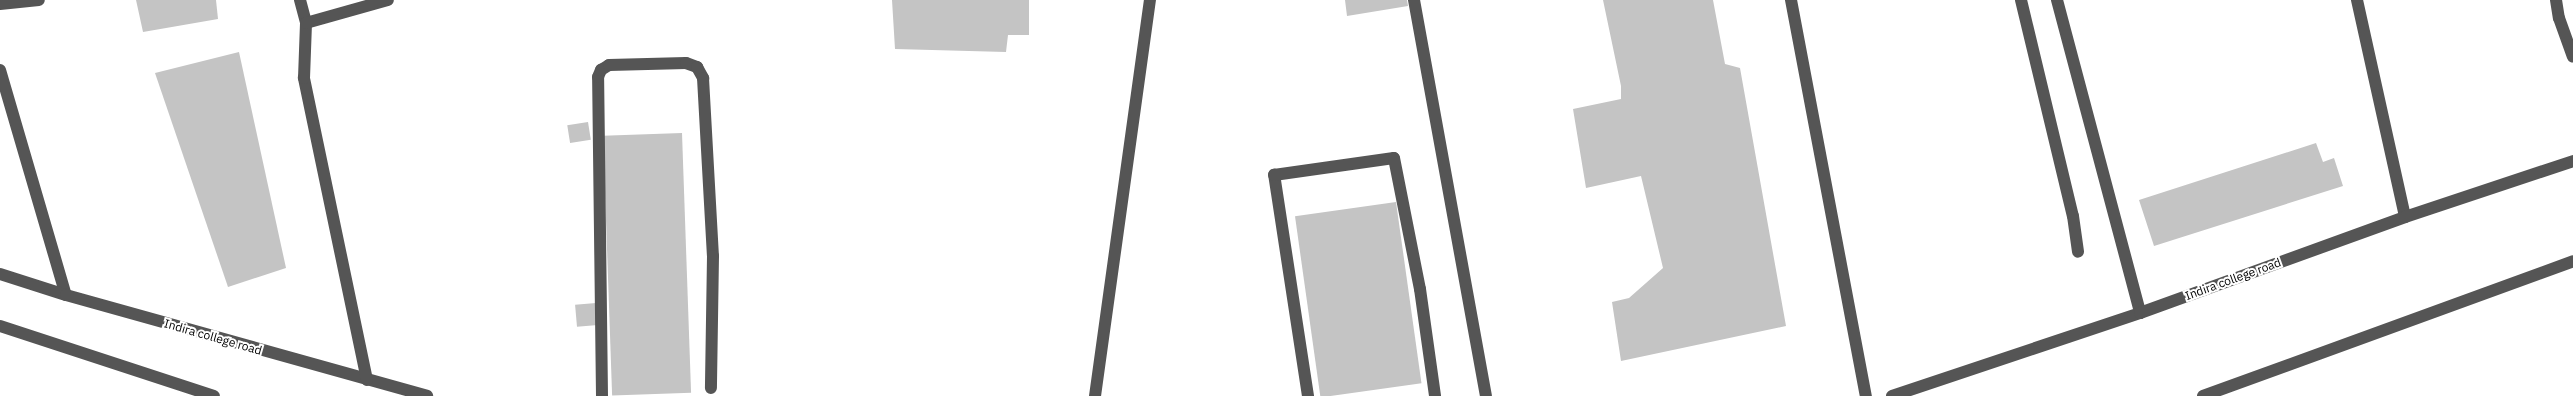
<!DOCTYPE html>
<style>
body{margin:0}
#map{position:relative;width:2573px;height:396px;overflow:hidden;background:#fff;font-family:"IBM Plex Sans",sans-serif}
div>[style]{position:absolute}
[style*='--x']{left:calc(var(--x)*1px);top:calc(var(--y)*1px);width:calc(var(--w)*1px);rotate:calc(var(--a)*1deg)}
.building>*{inset:0;background:#c4c4c4;transform-origin:0 0}
.minor>*{height:12px;margin:-6px;padding:0 6px;transform-origin:6px;border-radius:6px;background:#555}
span{translate:-50% -50%;white-space:nowrap;text-align:center;line-height:1.15;-webkit-text-stroke:4px #fff;paint-order:stroke}
.street-label{font-size:12px;color:#000}
</style>
<div id="map">
<div class="building">
<i style="clip-path:polygon(136px 0,216px 0,218px 19px,143px 32px)"></i>
<i style="clip-path:polygon(892px 0,1029px 0,1029px 35px,1008px 35px,1006px 52px,895px 49px)"></i>
<i style="clip-path:polygon(1345px 0,1407px 0,1408px 6px,1347px 16px)"></i>
<i style="clip-path:polygon(1603px 0,1713px 0,1725px 64px,1740px 68px,1786px 326px,1621px 361px,1612px 302px,1629px 298px,1663px 268px,1641px 176px,1586px 188px,1573px 109px,1621px 99px,1621px 86px)"></i>
<i style="clip-path:polygon(239px 52px,286px 268px,228px 287px,155px 73px)"></i>
<i style="left:588px;top:122px;width:18px;height:21px;rotate:81deg"></i>
<i style="left:682px;top:133px;width:260px;height:79px;rotate:88deg"></i>
<i style="clip-path:polygon(2316px 143px,2323px 162px,2334px 158px,2343px 186px,2154px 246px,2139px 200px)"></i>
<i style="left:1396px;top:202px;width:183px;height:102px;rotate:82deg"></i>
<i style="left:596px;top:303px;width:22px;height:21px;rotate:85deg"></i>
</div>
<div class="minor">
<i style="--x:300;--y:0;--w:24;--a:75"></i>
<i style="--x:1414;--y:0;--w:402;--a:79.7"></i>
<i style="--x:1791;--y:0;--w:403;--a:79.3"></i>
<i style="--x:2021;--y:0;--w:222;--a:76.5"></i>
<i style="--x:2073;--y:216;--w:36;--a:82"></i>
<i style="--x:2057;--y:0;--w:324;--a:75.1"></i>
<i style="--x:2357;--y:0;--w:222;--a:77.5"></i>
<i style="--x:2556;--y:0;--w:18;--a:81"></i>
<i style="--x:2559;--y:18;--w:41;--a:70.3"></i>
<i style="--x:0;--y:4;--w:39;--a:-6"></i>
<i style="--x:0;--y:70;--w:234;--a:73.7"></i>
<i style="--x:0;--y:274;--w:69;--a:17.7"></i>
<i style="--x:66;--y:295;--w:375;--a:15.6"></i>
<i style="--x:0;--y:326;--w:225;--a:18.1"></i>
<i style="--x:367;--y:380;--w:309;--a:-101.8"></i>
<i style="--x:304;--y:78;--w:55;--a:-87.9"></i>
<i style="--x:306;--y:23;--w:85;--a:-15.7"></i>
<i style="--x:602;--y:396;--w:319;--a:-90.7"></i>
<i style="--x:598;--y:77;--w:8;--a:-67"></i>
<i style="--x:601;--y:70;--w:9;--a:-32"></i>
<i style="--x:609;--y:65;--w:77;--a:-1.5"></i>
<i style="--x:686;--y:63;--w:12;--a:20"></i>
<i style="--x:697;--y:67;--w:13;--a:61"></i>
<i style="--x:703;--y:78;--w:178;--a:86.8"></i>
<i style="--x:713;--y:256;--w:132;--a:90.9"></i>
<i style="--x:1095;--y:396;--w:400;--a:-82.1"></i>
<i style="--x:1308;--y:396;--w:224;--a:-98.7"></i>
<i style="--x:1274;--y:175;--w:121;--a:-8.1"></i>
<i style="--x:1394;--y:158;--w:134;--a:78.8"></i>
<i style="--x:1420;--y:289;--w:108;--a:82"></i>
<i style="--x:1892;--y:396;--w:262;--a:-18.5"></i>
<i style="--x:2140;--y:313;--w:282;--a:-19.9"></i>
<i style="--x:2405;--y:217;--w:177;--a:-18.4"></i>
<i style="--x:2203;--y:396;--w:394;--a:-20"></i>
</div>
<div class="street-label">
<span style="left:2233px;top:279px;rotate:-20deg">Indira college road</span>
<span style="left:213px;top:337px;rotate:16deg">Indira college road</span>
</div>
</div>
